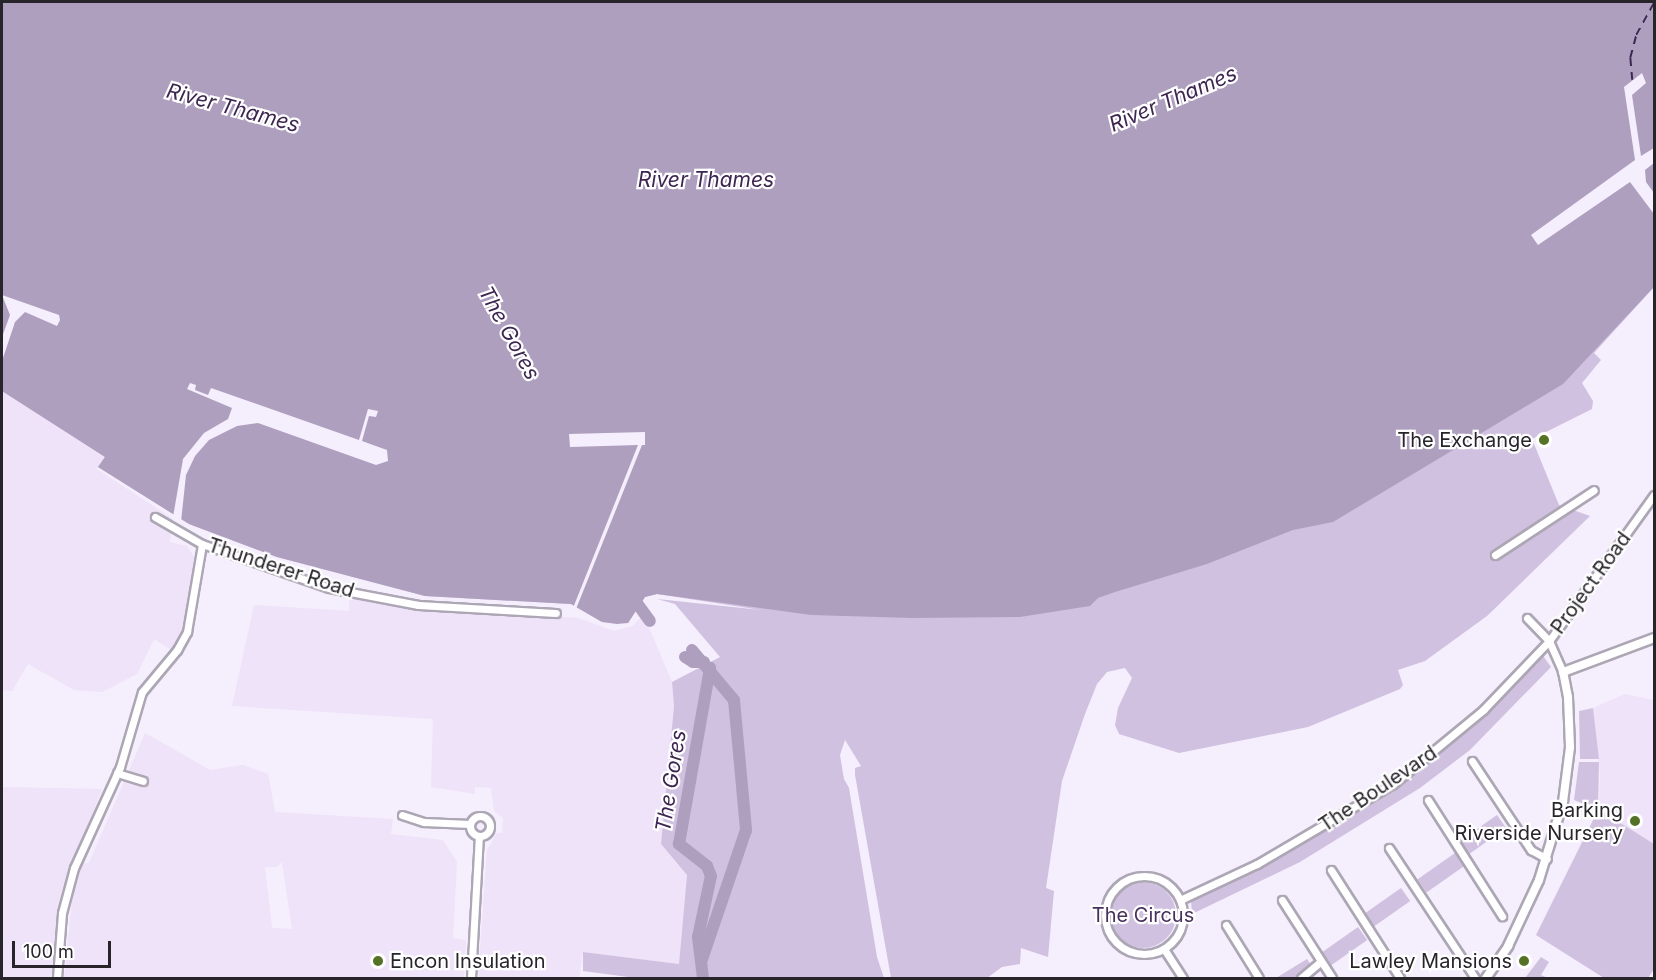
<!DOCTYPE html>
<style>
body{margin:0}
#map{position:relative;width:1656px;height:980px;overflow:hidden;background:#f5eefd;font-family:Inter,sans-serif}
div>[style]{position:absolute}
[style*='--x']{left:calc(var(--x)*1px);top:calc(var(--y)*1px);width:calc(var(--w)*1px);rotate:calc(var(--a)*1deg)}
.built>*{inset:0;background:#eee3f9}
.green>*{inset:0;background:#d0c1e0;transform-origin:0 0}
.round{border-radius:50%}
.water>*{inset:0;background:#af9fbf}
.pier>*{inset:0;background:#f5eefd}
.river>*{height:12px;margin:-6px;padding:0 6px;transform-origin:6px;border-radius:6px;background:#af9fbf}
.ferry>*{height:1.5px;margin-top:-0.75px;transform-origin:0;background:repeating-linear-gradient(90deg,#3d2651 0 8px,transparent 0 14px)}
.roads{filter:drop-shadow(2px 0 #ada6b4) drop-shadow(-2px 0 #ada6b4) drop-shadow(0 2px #ada6b4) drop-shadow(0 -2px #ada6b4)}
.minor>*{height:7px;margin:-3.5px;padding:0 3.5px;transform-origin:3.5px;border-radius:3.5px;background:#fff}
.minor>.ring{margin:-3.5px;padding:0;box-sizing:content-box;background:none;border:7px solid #fff;border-radius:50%}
.tertiary>*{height:8px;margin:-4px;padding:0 4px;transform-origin:4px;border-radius:4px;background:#fff}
.dots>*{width:16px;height:16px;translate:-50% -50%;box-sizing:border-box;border:3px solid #fff;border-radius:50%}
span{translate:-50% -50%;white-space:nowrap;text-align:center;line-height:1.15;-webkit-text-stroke:4.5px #fff;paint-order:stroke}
.poi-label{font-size:20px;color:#27242a}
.right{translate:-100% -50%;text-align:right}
.left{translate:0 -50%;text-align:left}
.street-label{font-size:20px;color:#27242a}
.park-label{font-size:20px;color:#48305c}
.water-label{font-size:21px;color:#3d2651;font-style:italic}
.frame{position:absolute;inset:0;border:3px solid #27242a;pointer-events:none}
.scale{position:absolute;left:12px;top:941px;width:99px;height:27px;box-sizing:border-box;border:3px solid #27242a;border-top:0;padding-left:8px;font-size:18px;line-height:21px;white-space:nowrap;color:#27242a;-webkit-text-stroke:4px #fff;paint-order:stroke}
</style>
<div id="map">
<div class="built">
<i style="clip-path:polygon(2px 391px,105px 457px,97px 469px,173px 519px,170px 542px,187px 546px,194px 557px,184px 630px,173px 651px,154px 639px,137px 674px,102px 692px,74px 690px,28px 664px,12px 691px,2px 690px)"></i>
<i style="clip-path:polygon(363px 589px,418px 605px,578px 618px,614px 631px,633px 626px,641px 617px,647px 623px,672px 682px,674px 706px,661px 844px,687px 875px,679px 964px,583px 952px,579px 978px,478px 978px,487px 850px,497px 833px,502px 833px,503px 818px,494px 811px,491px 788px,475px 787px,475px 794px,431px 787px,433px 719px,232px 706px,254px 605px,349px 611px,349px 596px,360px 599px)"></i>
<i style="clip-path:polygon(1625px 694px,1654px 700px,1654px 969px,1648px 978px,1604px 978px,1536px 935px,1590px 832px,1599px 805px,1600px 771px,1593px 708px)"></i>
<i style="clip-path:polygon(evenodd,145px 733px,210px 770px,243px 765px,268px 774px,275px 812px,393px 819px,391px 834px,443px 840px,457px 862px,453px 938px,466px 940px,464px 978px,64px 978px,72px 900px,82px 863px,89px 863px,145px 733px,282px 862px,292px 929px,272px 928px,265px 867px,277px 867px,282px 862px)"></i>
<i style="clip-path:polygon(2px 787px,102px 789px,66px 880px,55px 978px,2px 978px)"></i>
</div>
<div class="green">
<i style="clip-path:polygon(1654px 287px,1594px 353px,1601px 360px,1582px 383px,1593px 401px,1592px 409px,1532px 439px,1559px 505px,1590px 516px,1487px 616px,1425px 661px,1398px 670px,1403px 685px,1400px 689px,1308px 727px,1179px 753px,1119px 734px,1115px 725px,1118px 708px,1132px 678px,1125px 668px,1107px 672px,1097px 684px,1085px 714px,1062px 781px,1046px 888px,1054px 891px,1048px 957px,1021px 948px,1020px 964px,1002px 967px,987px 978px,891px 978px,855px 775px,855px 768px,861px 766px,845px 740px,840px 755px,844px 779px,849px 788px,877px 957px,884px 978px,636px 978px,583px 971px,583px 952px,679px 964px,687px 875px,661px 844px,674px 706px,672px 682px,720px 657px,675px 604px,657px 599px,761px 610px,657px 594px,645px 597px,628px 623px,602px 622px,571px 604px,425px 596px,277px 557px,189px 524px,98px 467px,105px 457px,2px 391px,2px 329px)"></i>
<i style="clip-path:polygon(1541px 653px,1551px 667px,1470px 750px,1420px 788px,1300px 862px,1192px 914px,1191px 900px,1311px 839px,1416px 771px,1488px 712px)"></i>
<i style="clip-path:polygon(1593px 708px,1599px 759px,1580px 759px,1579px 711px)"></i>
<i style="clip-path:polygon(1579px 762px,1599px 762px,1598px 809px,1654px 844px,1654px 969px,1648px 978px,1604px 978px,1536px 935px,1598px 810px,1574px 800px)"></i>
<i style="clip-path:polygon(1565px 807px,1561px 831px,1542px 886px,1539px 885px)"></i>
<i style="left:1497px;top:815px;width:16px;height:46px;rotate:55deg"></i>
<i style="left:1455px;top:853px;width:16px;height:46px;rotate:55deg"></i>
<i class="round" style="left:1110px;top:882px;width:66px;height:66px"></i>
<i style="left:1401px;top:888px;width:16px;height:46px;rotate:55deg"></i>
<i style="left:1358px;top:927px;width:16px;height:46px;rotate:55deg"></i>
<i style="clip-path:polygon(1541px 957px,1549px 962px,1541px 975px,1548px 978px,1525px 978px)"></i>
<i style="clip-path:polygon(1307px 959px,1316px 972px,1306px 978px,1276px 978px)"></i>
</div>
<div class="water">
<i style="clip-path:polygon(2px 2px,1654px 2px,1654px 287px,1563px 384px,1333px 522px,1293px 530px,1207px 564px,1115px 592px,1098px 598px,1090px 606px,1020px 617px,912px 618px,811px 615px,657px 594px,645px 597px,628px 623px,617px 624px,602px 622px,571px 604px,425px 596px,277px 557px,189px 524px,98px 467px,105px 457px,2px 391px)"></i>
</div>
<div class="pier">
<i style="clip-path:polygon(1642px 73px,1646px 83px,1632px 95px,1641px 156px,1654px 148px,1654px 163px,1645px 170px,1646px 182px,1654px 193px,1654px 214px,1630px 182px,1538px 245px,1531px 235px,1635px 160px,1624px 87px)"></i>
<i style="clip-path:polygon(2px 295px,59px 315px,60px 320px,57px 326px,25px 312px,15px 322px,2px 361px,2px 337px,10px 315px)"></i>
<i style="clip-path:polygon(190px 383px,196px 385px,195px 390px,208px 395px,211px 388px,359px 440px,368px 409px,378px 411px,376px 417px,369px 416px,362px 441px,387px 450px,388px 461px,376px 465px,258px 423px,237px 426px,209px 440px,195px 456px,186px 475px,181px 522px,173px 517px,183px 459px,204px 433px,228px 419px,232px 408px,187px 389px)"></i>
<i style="clip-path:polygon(645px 432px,645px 445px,642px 445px,576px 609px,573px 608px,638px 445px,570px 447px,569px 434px)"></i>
</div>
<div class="river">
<i style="--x:631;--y:595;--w:32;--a:54"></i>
<i style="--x:692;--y:650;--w:65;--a:50"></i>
<i style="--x:734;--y:700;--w:131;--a:84.7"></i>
<i style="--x:746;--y:830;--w:136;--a:108.8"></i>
<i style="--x:685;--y:657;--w:9;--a:32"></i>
<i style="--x:693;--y:662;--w:11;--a:0"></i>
<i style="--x:703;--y:978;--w:41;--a:-97"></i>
<i style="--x:698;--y:937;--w:62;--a:-78"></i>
<i style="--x:711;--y:876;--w:11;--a:-112"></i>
<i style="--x:707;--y:866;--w:36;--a:-142"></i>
<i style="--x:679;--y:844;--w:179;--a:-80"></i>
</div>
<div class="ferry">
<i style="--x:1632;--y:80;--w:22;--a:-95"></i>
<i style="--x:1630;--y:58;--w:24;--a:-75"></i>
<i style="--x:1636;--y:35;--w:38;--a:-61"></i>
</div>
<div class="roads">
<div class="minor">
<i style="--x:155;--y:517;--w:54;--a:29.9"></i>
<i style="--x:202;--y:544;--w:134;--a:19.1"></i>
<i style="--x:329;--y:588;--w:91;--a:10.8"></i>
<i style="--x:418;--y:605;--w:138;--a:3.3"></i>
<i style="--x:1495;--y:555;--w:118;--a:-33.3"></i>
<i style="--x:1527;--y:618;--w:32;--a:46"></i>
<i style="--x:1549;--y:641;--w:34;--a:66"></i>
<i style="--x:1549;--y:641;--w:180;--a:-54.3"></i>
<i style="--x:1472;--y:761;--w:107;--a:56.5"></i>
<i style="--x:1531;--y:850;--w:18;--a:29"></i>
<i style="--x:117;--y:773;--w:27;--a:17"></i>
<i style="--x:1428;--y:800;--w:138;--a:57.5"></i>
<i style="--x:402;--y:815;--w:23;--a:18"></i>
<i style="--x:424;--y:822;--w:46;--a:2.5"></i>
<i class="ring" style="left:470px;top:816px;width:13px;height:13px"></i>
<i style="--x:1389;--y:848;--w:156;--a:56.5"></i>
<i style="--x:1331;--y:870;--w:128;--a:57.4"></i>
<i class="ring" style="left:1105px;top:876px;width:71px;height:71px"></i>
<i style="--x:1180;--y:900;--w:85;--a:-25.1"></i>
<i style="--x:1257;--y:864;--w:158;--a:-30.5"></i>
<i style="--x:1393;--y:784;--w:117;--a:-39.4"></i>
<i style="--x:1483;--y:710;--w:95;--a:-46.3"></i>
<i style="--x:1282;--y:900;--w:93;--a:57.3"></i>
<i style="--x:1226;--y:925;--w:62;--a:58.1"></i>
<i style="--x:1164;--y:949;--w:35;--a:57"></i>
<i style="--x:57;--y:978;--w:65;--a:-85.6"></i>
<i style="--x:62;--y:913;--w:47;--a:-75.1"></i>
<i style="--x:74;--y:868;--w:111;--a:-65.5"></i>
<i style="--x:120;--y:767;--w:78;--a:-73.7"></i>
<i style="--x:142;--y:692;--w:55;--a:-50.2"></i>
<i style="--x:177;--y:650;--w:21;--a:-61"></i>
<i style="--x:187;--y:632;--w:89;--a:-80.3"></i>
<i style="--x:471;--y:978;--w:142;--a:-86.8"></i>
<i style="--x:1301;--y:978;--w:26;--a:-40"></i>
</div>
<div class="tertiary">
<i style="--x:1486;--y:978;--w:39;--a:-55"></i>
<i style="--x:1508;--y:946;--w:73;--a:-64.8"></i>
<i style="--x:1539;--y:880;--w:82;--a:-72.9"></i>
<i style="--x:1563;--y:802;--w:55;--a:-82.7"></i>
<i style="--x:1570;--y:747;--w:50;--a:-92.3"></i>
<i style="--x:1568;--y:697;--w:25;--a:-101"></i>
<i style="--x:1563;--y:672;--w:97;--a:-20.5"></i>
</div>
</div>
<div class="dots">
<i style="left:1544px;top:440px;background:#547125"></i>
<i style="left:1635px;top:821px;background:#547125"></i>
<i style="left:378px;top:961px;background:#547125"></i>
<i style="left:1524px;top:961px;background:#547125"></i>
</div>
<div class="poi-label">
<span class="right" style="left:1532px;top:440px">The Exchange</span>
<span class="right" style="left:1623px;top:822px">Barking<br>Riverside Nursery</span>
<span class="left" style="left:390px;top:961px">Encon Insulation</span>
<span class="right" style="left:1512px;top:961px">Lawley Mansions</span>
</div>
<div class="street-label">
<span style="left:281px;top:568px;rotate:18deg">Thunderer Road</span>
<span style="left:1591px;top:583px;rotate:-54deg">Project Road</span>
<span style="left:1378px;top:789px;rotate:-34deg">The Boulevard</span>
</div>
<div class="park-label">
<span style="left:1143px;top:915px">The Circus</span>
</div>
<div class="water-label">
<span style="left:1173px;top:99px;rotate:-23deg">River Thames</span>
<span style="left:233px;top:108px;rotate:15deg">River Thames</span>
<span style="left:706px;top:180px">River Thames</span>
<span style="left:509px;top:333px;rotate:61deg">The Gores</span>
<span style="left:671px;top:781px;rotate:-81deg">The Gores</span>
</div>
<div class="frame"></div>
<div class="scale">100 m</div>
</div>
